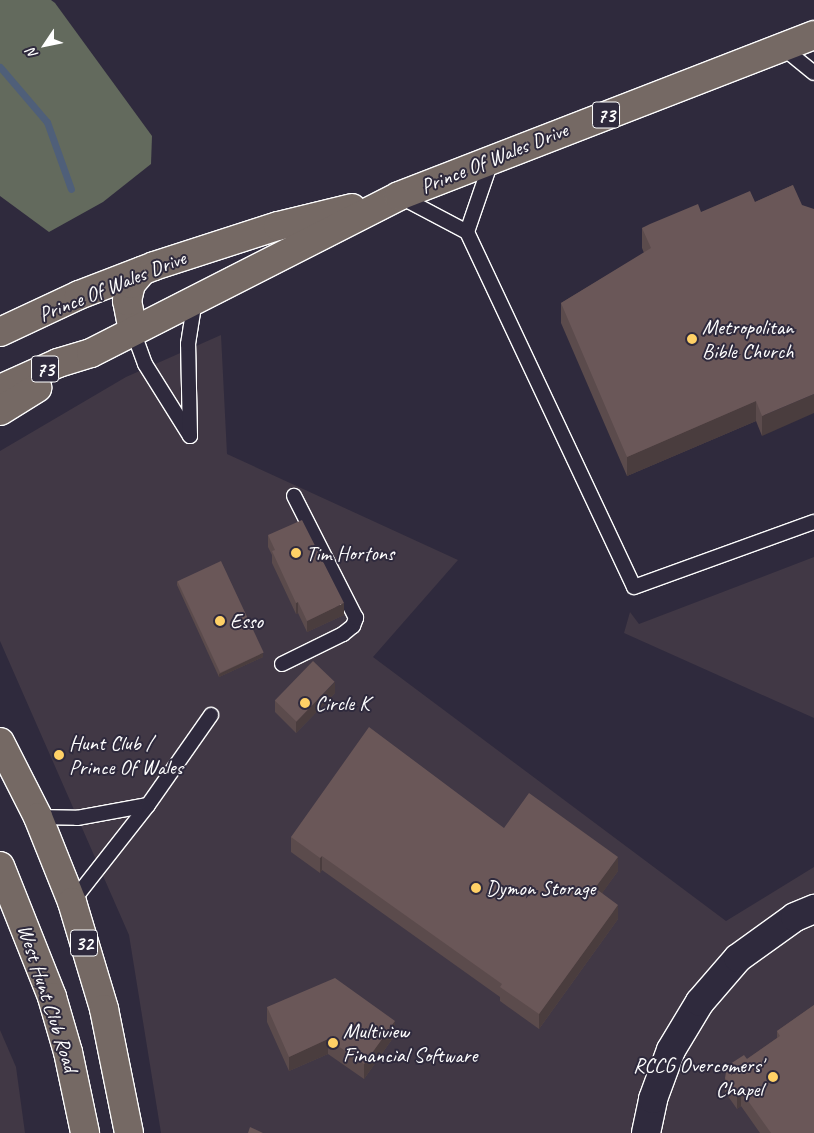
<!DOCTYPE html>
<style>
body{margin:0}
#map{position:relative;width:814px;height:1133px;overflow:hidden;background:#2f2a3d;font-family:Caveat,sans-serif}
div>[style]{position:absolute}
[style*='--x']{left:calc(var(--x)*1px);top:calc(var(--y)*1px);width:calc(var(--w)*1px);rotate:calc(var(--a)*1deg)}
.built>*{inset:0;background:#413845}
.green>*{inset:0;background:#636a5d}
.stream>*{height:7px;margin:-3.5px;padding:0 3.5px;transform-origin:3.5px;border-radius:3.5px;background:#4f5f79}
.roads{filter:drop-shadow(1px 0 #fff) drop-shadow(-1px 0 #fff) drop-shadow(0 1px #fff) drop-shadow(0 -1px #fff)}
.lane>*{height:14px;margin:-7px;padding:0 7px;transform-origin:7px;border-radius:7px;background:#2f2a3d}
.secondary>*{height:28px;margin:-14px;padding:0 14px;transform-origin:14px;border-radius:14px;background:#2f2a3d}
.primary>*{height:28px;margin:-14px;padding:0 14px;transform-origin:14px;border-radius:14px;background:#756964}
.wall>*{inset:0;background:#5b4b4c}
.shaded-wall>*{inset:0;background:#4a3d3e}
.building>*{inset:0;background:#6a5758;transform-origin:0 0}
.dots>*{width:14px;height:14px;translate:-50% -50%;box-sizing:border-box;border:2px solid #2f2a3d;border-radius:50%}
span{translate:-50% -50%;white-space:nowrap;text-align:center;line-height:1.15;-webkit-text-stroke:4px #2f2a3d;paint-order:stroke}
.shield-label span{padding:1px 4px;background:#2f2a3d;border:1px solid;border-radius:4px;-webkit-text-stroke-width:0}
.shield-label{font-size:20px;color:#fff;font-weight:700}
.street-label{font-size:21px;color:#fff}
.poi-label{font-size:21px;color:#fff}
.left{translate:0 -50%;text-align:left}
.right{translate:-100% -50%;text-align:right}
.north{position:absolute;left:20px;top:20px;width:50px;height:50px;-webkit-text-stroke:4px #2f2a3d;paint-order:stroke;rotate:236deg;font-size:14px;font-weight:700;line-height:20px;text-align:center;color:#fff}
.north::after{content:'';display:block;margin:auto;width:18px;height:22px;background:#fff;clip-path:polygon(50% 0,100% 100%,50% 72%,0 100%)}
</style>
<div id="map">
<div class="built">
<i style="clip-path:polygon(221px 335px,227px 454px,458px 560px,373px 657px,726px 921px,814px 867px,814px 1133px,161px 1133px,129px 935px,0 641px,0 451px,126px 377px)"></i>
<i style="clip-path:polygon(814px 557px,814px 718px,624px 633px,630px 612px,639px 624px)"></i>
<i style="clip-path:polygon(0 1030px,16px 1067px,25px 1133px,0 1133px)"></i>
</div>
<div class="green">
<i style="clip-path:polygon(0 0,51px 0,55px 3px,152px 136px,151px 164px,103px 202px,49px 232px,0 196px)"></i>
</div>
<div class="stream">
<i style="--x:0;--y:67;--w:72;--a:49.5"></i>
<i style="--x:47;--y:122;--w:71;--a:70.3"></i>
</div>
<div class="roads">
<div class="lane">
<i style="--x:782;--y:47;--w:41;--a:39.1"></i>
<i style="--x:399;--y:196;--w:77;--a:27.9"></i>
<i style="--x:467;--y:232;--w:392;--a:64.8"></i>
<i style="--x:634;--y:587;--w:191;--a:-19.9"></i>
<i style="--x:467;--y:232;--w:77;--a:-71.1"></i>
<i style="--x:133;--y:331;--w:35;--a:70"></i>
<i style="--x:145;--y:364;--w:85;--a:58"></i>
<i style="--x:190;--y:436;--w:92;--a:-91.2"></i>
<i style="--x:188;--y:344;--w:45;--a:-81"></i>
<i style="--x:282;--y:664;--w:68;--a:-26.2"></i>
<i style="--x:343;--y:634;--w:13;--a:-39"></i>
<i style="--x:353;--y:626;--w:9;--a:-69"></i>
<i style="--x:356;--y:618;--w:137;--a:-116.9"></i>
<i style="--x:38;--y:817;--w:39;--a:1"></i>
<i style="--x:77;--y:818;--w:72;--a:-10.4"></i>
<i style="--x:72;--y:902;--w:123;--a:-51.9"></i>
<i style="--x:148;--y:805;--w:110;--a:-55"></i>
</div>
<div class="secondary">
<i style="--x:646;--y:1133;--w:35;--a:-78"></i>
<i style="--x:653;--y:1099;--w:52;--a:-69.8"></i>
<i style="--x:671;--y:1050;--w:56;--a:-58.9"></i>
<i style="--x:700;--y:1002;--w:58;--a:-49.2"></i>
<i style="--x:738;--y:958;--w:70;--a:-35.7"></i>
<i style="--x:795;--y:917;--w:21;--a:-23"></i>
</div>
<div class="primary">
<i style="--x:133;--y:331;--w:31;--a:-101"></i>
<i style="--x:127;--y:301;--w:17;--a:-77"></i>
<i style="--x:131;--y:284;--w:17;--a:-50"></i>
<i style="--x:0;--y:332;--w:87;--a:-25.1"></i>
<i style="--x:79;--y:295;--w:80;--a:-21.1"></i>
<i style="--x:154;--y:266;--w:130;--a:-17.9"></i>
<i style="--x:278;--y:226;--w:76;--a:-13.7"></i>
<i style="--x:0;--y:389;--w:64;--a:-24.1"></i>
<i style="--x:58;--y:363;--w:34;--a:-17"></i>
<i style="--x:91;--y:353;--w:346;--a:-27"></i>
<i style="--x:399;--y:196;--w:445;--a:-21.2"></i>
<i style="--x:0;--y:411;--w:44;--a:-31.9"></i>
<i style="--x:0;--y:742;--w:84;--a:63.1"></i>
<i style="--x:38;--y:817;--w:92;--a:68.2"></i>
<i style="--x:72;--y:902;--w:112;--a:73.3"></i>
<i style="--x:104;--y:1009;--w:126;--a:78.6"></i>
<i style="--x:0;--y:866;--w:141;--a:68.3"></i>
<i style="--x:52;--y:997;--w:57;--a:73.8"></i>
<i style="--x:68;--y:1052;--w:83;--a:78.1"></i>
</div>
</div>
<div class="wall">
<i style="clip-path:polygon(793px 185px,762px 436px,756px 421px,627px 476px,561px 323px,561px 303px,644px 253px,642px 248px,642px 228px,701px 212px,755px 202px)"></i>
<i style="clip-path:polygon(268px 535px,344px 615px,307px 632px,298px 613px,296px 614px,272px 563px,272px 555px,268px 547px)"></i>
<i style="clip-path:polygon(177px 581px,263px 657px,219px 677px,177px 585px)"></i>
<i style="clip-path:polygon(335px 693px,296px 733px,275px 712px,275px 701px)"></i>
<i style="clip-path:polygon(504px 828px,618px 871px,602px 893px,618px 919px,539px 1029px,500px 1001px,500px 997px,322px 870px,320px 873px,291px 852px,291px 837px)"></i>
<i style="clip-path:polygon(814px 1005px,814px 1133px,760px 1133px,741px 1106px,737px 1109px,725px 1092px,725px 1078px,747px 1059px,777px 1038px,777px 1031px)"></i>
<i style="clip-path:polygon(267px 1007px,395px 1035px,364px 1079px,328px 1054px,289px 1071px,267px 1022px)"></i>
</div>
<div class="shaded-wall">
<i style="clip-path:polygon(814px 394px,814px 413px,762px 436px,762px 416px)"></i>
<i style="clip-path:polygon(756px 401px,756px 421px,627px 476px,627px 457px)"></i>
<i style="clip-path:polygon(298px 602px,298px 613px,296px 614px,296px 603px)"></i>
<i style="clip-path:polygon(344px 603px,344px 615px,307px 632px,307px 621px)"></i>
<i style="clip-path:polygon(263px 653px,263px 657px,219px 677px,219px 674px)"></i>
<i style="clip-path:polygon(335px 682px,335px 693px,296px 733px,296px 722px)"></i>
<i style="clip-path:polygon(322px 856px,322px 870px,320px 873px,320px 858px)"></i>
<i style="clip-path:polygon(618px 857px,618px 871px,595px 903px,595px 888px)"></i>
<i style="clip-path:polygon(618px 905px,618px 919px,539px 1029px,539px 1014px)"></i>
<i style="clip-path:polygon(395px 1021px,395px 1035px,364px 1079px,364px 1064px)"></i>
<i style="clip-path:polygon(328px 1039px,328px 1054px,289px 1071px,289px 1057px)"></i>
<i style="clip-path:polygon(741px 1091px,741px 1106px,737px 1109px,737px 1094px)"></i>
</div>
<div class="building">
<i style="clip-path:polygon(793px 185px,802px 205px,814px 209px,814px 394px,762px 416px,756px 401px,627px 457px,561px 303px,651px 248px,642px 228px,650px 224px,698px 204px,701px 212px,750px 191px,755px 202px)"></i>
<i style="clip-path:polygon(302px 520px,344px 603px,307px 621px,298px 602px,296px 603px,272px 551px,275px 550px,268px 535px)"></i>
<i style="left:221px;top:561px;width:101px;height:48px;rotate:65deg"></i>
<i style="left:313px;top:661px;width:30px;height:55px;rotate:44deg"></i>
<i style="clip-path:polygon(369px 727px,504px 828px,529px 793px,618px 857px,595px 888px,618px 905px,539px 1014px,500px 987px,502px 984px,322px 856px,320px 858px,291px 837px)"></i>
<i style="clip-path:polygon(335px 978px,395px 1021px,364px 1064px,328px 1039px,289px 1057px,267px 1007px)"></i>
<i style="clip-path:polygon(814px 1005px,814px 1133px,771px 1133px,741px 1091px,737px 1094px,725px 1078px,727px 1066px,744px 1055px,747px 1059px,780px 1036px,777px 1031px)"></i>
<i style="clip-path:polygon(250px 1127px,263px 1133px,248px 1133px)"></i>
</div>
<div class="dots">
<i style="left:692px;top:339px;background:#ffd166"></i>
<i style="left:296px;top:553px;background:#ffd166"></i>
<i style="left:220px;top:621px;background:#ffd166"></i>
<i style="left:305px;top:703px;background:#ffd166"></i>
<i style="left:59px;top:755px;background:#ffd166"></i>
<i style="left:476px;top:888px;background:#ffd166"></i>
<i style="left:333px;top:1043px;background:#ffd166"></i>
<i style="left:773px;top:1077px;background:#ffd166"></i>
</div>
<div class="shield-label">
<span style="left:606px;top:115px">73</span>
<span style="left:45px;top:369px">73</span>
<span style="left:84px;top:943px">32</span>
</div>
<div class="street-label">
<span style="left:494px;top:158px;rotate:-22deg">Prince Of Wales Drive</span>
<span style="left:112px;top:286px;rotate:-22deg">Prince Of Wales Drive</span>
<span style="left:48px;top:998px;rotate:72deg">West Hunt Club Road</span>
</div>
<div class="poi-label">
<span class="left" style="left:702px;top:339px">Metropolitan<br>Bible Church</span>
<span class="left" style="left:306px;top:553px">Tim Hortons</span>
<span class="left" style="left:230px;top:621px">Esso</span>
<span class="left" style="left:315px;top:703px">Circle K</span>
<span class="left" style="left:69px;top:755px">Hunt Club /<br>Prince Of Wales</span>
<span class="left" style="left:486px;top:888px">Dymon Storage</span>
<span class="left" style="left:343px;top:1043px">Multiview<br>Financial Software</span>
<span class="right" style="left:763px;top:1077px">RCCG Overcomers'<br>Chapel</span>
</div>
<div class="north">N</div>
</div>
